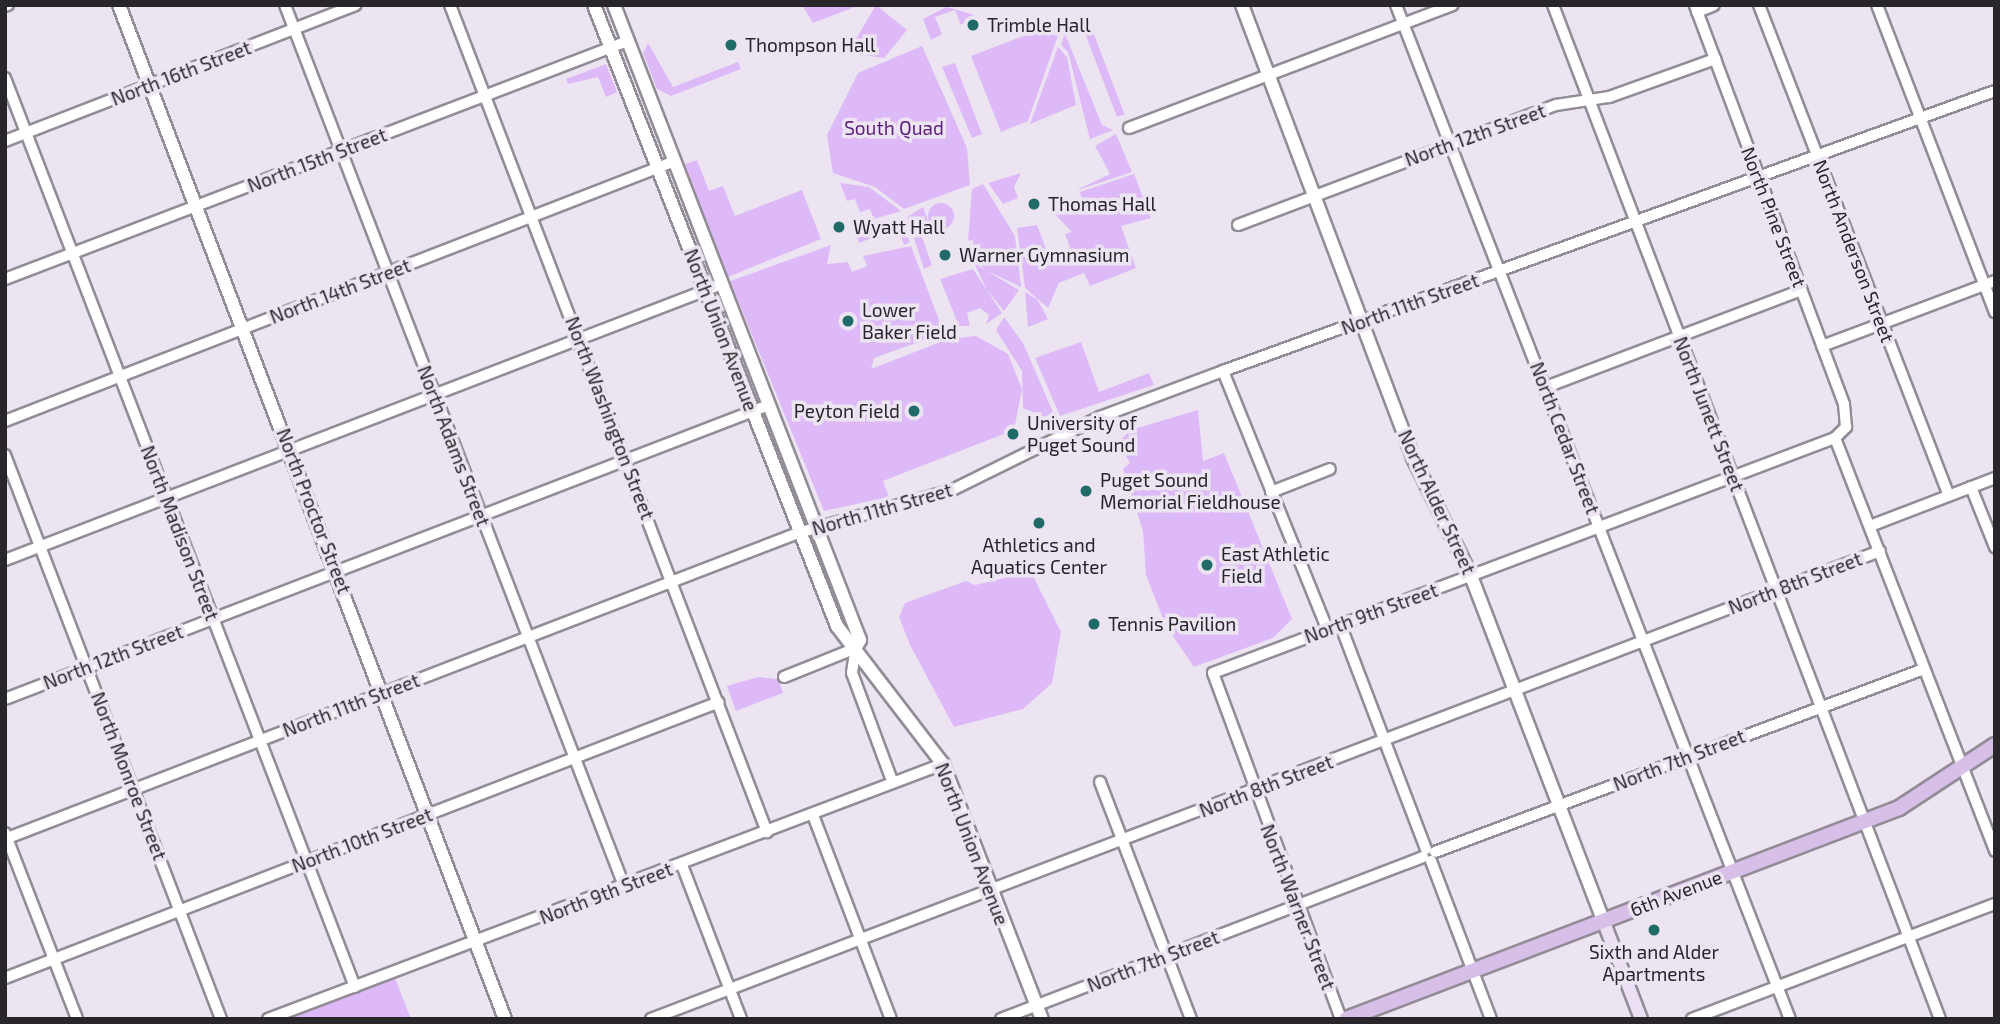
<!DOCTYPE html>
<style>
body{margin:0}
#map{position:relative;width:2000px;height:1024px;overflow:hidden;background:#ece5f1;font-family:"Exo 2",sans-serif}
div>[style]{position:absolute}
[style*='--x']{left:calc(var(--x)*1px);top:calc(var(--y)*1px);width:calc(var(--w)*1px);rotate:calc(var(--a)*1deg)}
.green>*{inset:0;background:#deb9f8;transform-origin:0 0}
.round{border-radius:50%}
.roads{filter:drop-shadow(2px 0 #928c96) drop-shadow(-2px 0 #928c96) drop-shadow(0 2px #928c96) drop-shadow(0 -2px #928c96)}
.minor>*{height:10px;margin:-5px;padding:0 5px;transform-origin:5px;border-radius:5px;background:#fff}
.tertiary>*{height:12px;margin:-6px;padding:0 6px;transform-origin:6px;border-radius:6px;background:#fff}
.secondary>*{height:12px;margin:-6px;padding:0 6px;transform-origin:6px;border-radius:6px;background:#ebdff3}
.primary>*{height:14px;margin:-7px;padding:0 7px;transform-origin:7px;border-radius:7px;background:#d7bfe7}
.dots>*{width:19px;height:19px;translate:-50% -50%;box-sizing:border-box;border:4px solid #ece5f1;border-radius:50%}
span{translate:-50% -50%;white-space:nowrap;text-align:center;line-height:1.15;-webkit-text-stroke:7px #ece5f1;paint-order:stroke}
.poi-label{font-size:19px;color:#28262a}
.left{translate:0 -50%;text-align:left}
.right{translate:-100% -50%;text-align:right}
.street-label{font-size:19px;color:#28262a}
.park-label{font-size:19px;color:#5d1d7d}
.frame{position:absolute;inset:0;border:7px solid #28262a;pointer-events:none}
</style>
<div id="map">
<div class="green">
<i style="clip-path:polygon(802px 5px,860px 5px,813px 23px)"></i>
<i style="clip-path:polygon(876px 5px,907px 30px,884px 58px,862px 55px,853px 44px)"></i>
<i style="clip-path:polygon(946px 7px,951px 8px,974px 15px,961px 25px,955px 10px,935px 17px,942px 34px,931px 40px,923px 19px)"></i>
<i style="left:1088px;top:19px;width:102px;height:8px;rotate:69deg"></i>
<i style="clip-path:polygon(1063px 21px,1028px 121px,1001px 132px,971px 56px)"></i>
<i style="clip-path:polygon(1065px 34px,1102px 125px,1113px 130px,1090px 139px,1068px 52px,1061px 45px)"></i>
<i style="clip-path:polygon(648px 43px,673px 87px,738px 62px,741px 69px,671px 96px,657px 89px,643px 53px)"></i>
<i style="clip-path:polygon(922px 46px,967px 148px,970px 185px,904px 209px,875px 187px,833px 173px,827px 135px,858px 73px)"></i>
<i style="clip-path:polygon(1058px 47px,1067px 57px,1076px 105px,1030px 124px)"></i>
<i style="clip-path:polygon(955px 63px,982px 134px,972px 138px,942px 67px)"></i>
<i style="clip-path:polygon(606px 64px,617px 92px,606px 97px,598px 77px,568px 84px,566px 79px)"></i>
<i style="clip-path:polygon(1116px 134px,1132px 172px,1075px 191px,1110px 174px,1095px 146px)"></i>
<i style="clip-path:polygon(697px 160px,709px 191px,723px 186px,735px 216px,802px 190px,821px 239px,728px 277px,685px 164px)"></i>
<i style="clip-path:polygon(1021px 173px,1014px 187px,1018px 198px,1003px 204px,988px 183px)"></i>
<i style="clip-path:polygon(1134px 174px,1151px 218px,1121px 226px,1136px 268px,1090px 286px,1084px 273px,1059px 283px,1048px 308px,1025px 288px,1017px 228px,1037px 225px,1046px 249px,1063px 252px,1070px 247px,1065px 234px,1072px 232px,1050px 209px,1085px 212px,1080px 192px)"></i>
<i style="clip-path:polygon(840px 183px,869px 187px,901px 211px,874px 219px,870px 209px,860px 212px,855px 199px,847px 201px)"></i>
<i style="clip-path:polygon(983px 184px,1015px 236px,1021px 287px,985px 270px,973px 255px,973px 240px,968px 241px,972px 189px)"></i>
<i class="round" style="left:928px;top:203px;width:26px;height:26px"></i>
<i style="clip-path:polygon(923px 207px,932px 232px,922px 237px,932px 265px,924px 269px,907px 217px)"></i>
<i style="clip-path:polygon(899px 217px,910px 242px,904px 245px,898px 228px,859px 243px,856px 234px)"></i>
<i style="clip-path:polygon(831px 245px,827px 264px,848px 262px,852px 272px,867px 266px,863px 256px,911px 246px,944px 333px,874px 358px,871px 369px,948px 339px,976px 336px,1008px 354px,1022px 389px,1014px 430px,883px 481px,889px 497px,824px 511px,730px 281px)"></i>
<i style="clip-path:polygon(974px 263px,1019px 290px,1004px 311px,987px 290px)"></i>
<i style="clip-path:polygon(973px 269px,1002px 313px,986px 324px,989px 315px,980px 308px,967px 313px,970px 326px,959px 326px,940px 279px)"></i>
<i style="clip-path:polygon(1025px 292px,1037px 299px,1048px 319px,1028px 327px)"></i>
<i style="clip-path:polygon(1004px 317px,1023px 343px,1053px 412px,1045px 417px,1023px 408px,1022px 371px,996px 330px)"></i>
<i style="clip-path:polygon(1081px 342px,1099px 392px,1149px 373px,1154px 385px,1060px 416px,1035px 358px)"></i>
<i style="clip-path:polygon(1198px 410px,1203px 461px,1224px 453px,1292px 619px,1273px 638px,1194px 667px,1166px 626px,1146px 575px,1143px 531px,1123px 469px,1130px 463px,1118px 442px,1131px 430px)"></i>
<i style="clip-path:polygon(1031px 572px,1061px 632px,1052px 683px,1023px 709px,954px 727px,910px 645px,899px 617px,905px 603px,966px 581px,975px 585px)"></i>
<i style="clip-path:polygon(758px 677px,778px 679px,783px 693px,736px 711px,727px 686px)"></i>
<i style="clip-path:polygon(395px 978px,411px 1019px,286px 1019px)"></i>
</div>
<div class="roads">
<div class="minor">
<i style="--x:285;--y:5;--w:944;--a:68.95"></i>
<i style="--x:450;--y:5;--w:886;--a:69.03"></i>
<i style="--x:1396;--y:5;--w:1088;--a:68.77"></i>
<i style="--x:1553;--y:5;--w:1085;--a:69.11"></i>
<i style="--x:1759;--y:5;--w:526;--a:68.85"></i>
<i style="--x:1877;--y:5;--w:329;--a:69"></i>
<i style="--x:5;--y:6;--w:3;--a:-18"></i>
<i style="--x:1697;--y:12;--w:18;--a:-22"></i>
<i style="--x:5;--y:78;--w:974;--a:68.94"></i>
<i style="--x:1129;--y:128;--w:346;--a:-20.8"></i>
<i style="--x:5;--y:141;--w:376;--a:-21.2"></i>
<i style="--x:1238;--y:225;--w:340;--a:-20.7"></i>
<i style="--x:1556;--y:105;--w:54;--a:-8.6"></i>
<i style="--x:1609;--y:97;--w:113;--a:-19.7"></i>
<i style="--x:5;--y:279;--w:667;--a:-20.91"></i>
<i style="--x:1822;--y:346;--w:185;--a:-20.6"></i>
<i style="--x:1223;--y:371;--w:278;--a:68"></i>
<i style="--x:1546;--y:387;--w:273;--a:-20.8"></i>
<i style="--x:5;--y:421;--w:719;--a:-21.21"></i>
<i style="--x:1835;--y:438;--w:443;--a:68.8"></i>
<i style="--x:5;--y:455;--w:604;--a:69.04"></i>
<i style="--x:1971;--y:487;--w:65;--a:68.2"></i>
<i style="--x:1271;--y:492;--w:63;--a:-21.3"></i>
<i style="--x:1870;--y:526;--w:134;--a:-21"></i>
<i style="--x:5;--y:560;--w:768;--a:-21.05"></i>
<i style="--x:1340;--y:624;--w:241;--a:69.1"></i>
<i style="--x:856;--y:647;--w:26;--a:99"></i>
<i style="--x:852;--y:673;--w:117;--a:69.6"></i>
<i style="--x:784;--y:677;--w:78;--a:-21.9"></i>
<i style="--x:5;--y:699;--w:819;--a:-21.05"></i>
<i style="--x:1100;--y:782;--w:254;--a:69"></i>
<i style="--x:813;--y:815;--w:218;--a:69.1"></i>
<i style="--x:5;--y:833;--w:199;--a:68.8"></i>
<i style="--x:5;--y:839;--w:850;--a:-21.1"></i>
<i style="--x:798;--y:533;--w:160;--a:-15.6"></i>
<i style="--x:952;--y:490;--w:165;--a:-26.3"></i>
<i style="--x:1100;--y:417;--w:131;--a:-20.5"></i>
<i style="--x:1223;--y:371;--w:821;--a:-19.94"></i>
<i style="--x:1435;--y:852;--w:522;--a:-20.52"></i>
<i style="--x:1431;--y:861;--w:169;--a:69.2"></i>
<i style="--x:682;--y:865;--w:165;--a:69"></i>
<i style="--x:5;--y:978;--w:765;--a:-21.13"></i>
<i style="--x:268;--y:1019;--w:722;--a:-20.7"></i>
<i style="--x:651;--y:1019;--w:1315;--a:-20.85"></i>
<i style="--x:1001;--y:1019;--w:452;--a:-21"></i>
<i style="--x:1341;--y:1019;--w:369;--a:-110.3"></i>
<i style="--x:1213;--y:673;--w:665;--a:-20.7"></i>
<i style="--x:1835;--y:438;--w:16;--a:-45"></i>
<i style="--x:1846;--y:427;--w:23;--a:-95"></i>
<i style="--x:1844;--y:404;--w:426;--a:-110.5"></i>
<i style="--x:1692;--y:1019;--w:324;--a:-20.8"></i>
</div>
<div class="tertiary">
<i style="--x:119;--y:5;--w:1085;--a:69.16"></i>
<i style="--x:594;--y:5;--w:667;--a:68.63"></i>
<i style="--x:837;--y:626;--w:174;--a:52.5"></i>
<i style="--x:943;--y:764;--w:274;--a:68.8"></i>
<i style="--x:614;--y:5;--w:681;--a:68.82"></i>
<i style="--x:860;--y:640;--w:8;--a:120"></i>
<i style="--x:1242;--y:5;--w:484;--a:69.3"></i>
<i style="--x:1413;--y:458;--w:131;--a:63.8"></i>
<i style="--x:1471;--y:576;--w:368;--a:69"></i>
</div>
<div class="secondary">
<i style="--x:1603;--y:920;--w:106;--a:69"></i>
</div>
<div class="primary">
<i style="--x:1346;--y:1019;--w:592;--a:-20.88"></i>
<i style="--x:1899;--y:808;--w:115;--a:-33.3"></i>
</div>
</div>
<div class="dots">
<i style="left:973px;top:25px;background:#206b68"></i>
<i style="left:731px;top:45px;background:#206b68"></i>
<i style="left:1034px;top:204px;background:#206b68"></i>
<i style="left:839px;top:227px;background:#206b68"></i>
<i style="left:945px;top:255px;background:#206b68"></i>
<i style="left:848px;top:321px;background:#206b68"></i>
<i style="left:914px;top:411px;background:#206b68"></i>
<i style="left:1013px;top:434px;background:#206b68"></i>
<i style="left:1086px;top:491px;background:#206b68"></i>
<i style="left:1039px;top:523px;background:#206b68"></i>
<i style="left:1207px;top:565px;background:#206b68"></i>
<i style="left:1094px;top:624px;background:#206b68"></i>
<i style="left:1654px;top:930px;background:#206b68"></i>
</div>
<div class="poi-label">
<span class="left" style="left:987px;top:25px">Trimble Hall</span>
<span class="left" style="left:745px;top:45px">Thompson Hall</span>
<span class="left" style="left:1048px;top:204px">Thomas Hall</span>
<span class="left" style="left:853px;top:227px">Wyatt Hall</span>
<span class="left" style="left:959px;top:255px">Warner Gymnasium</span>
<span class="left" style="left:862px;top:321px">Lower<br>Baker Field</span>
<span class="right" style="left:900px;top:411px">Peyton Field</span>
<span class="left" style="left:1027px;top:434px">University of<br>Puget Sound</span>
<span class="left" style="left:1100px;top:491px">Puget Sound<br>Memorial Fieldhouse</span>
<span style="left:1039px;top:556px">Athletics and<br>Aquatics Center</span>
<span class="left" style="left:1221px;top:565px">East Athletic<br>Field</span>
<span class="left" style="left:1108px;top:624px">Tennis Pavilion</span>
<span style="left:1654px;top:963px">Sixth and Alder<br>Apartments</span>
</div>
<div class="street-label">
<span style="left:181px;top:73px;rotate:-21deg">North 16th Street</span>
<span style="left:1475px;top:135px;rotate:-20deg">North 12th Street</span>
<span style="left:317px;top:160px;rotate:-21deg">North 15th Street</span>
<span style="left:1774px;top:217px;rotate:69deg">North Pine Street</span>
<span style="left:1854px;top:251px;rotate:69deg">North Anderson Street</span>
<span style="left:340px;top:291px;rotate:-21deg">North 14th Street</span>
<span style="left:1410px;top:304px;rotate:-20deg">North 11th Street</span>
<span style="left:721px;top:330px;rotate:69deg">North Union Avenue</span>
<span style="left:1709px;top:414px;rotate:69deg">North Junett Street</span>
<span style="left:610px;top:418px;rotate:69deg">North Washington Street</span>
<span style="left:1565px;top:438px;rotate:69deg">North Cedar Street</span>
<span style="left:454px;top:446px;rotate:69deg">North Adams Street</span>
<span style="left:1437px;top:502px;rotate:65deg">North Alder Street</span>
<span style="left:882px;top:509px;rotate:-16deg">North 11th Street</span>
<span style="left:314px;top:511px;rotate:69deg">North Proctor Street</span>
<span style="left:180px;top:533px;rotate:69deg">North Madison Street</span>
<span style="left:1795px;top:583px;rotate:-21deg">North 8th Street</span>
<span style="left:1371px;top:613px;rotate:-20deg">North 9th Street</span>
<span style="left:113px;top:657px;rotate:-21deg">North 12th Street</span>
<span style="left:351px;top:705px;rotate:-21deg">North 11th Street</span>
<span style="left:1679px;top:760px;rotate:-21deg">North 7th Street</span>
<span style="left:129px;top:776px;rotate:69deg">North Monroe Street</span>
<span style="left:1266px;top:786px;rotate:-21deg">North 8th Street</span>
<span style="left:362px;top:840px;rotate:-21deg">North 10th Street</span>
<span style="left:972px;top:844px;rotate:69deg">North Union Avenue</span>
<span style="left:606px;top:893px;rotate:-21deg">North 9th Street</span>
<span style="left:1676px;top:893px;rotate:-21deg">6th Avenue</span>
<span style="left:1298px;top:907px;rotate:69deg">North Warner Street</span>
<span style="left:1153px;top:961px;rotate:-21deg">North 7th Street</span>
</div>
<div class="park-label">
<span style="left:894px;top:128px">South Quad</span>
</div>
<div class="frame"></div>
</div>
